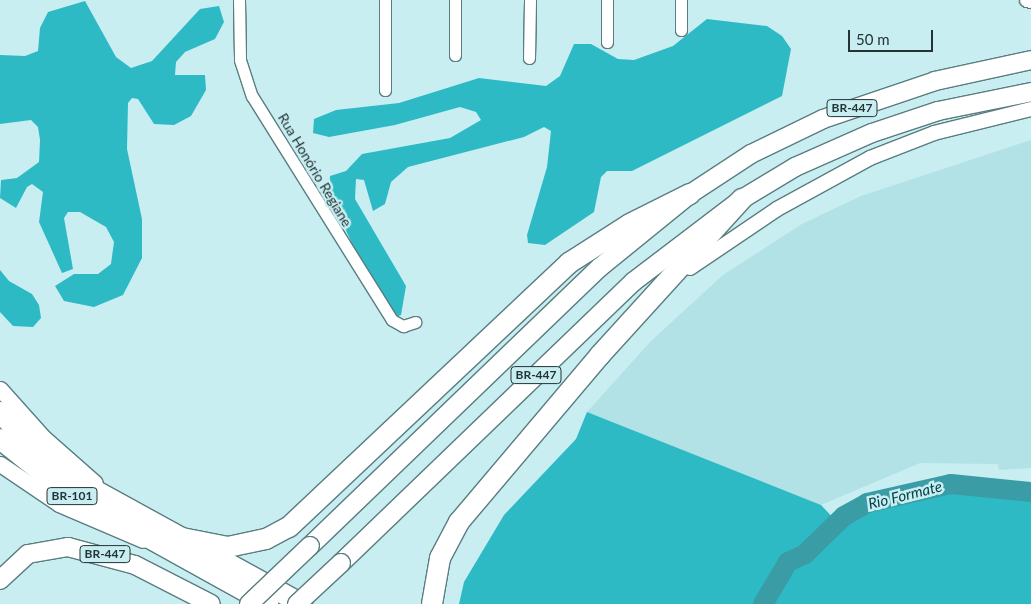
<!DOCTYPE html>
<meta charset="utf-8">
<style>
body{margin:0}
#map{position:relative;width:1031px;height:604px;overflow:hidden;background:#c8eef2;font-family:Lato,sans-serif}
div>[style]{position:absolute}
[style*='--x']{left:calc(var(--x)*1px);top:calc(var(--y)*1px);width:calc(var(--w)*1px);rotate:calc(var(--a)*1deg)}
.built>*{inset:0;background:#b2e1e6}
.forest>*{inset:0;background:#2ebac5}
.river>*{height:20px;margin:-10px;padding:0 10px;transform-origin:10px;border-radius:10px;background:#3a9da6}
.roads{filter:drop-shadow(1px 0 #5a7d80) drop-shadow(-1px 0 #5a7d80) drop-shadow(0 1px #5a7d80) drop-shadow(0 -1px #5a7d80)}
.minor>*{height:11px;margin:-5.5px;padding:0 5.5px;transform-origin:5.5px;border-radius:5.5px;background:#fff}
.tertiary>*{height:14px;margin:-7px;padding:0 7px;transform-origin:7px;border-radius:7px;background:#fff}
.secondary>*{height:15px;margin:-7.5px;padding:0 7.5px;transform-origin:7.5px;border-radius:7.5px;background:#fff}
.primary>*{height:18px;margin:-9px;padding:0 9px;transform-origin:9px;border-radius:9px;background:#fff}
.motorway>*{height:20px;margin:-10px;padding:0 10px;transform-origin:10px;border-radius:10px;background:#fff}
.bridges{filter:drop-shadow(1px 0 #5a7d80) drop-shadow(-1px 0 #5a7d80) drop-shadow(0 1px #5a7d80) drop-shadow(0 -1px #5a7d80)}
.primary-bridge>*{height:18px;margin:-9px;padding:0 9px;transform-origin:9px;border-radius:9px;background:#fff}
span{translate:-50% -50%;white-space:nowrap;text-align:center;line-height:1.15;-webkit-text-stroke:5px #c8eef2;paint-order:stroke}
.shield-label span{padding:1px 4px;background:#c8eef2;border:1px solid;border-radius:4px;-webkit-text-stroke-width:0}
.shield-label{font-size:12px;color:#243335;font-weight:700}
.street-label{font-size:14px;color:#243335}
.water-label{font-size:15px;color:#024146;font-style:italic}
.scale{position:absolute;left:848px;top:30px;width:85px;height:22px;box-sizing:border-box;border:2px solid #243335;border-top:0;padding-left:6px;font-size:15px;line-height:18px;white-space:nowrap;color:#243335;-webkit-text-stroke:4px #c8eef2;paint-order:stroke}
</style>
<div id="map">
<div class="built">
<i style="clip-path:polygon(1031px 140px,1031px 468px,999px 470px,998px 464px,920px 463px,821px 505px,587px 412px,651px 341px,723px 275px,802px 224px,861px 196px)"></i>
</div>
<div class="forest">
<i style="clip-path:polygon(85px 1px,116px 57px,131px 68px,152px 61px,200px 9px,219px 6px,224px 22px,215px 39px,185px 52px,176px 62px,175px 75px,205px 75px,206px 90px,191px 116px,174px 125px,154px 124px,138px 99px,132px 98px,128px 103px,127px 149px,142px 219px,142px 258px,123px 295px,94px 307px,64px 301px,55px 286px,74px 274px,98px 274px,111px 264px,114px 242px,106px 227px,80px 212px,68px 212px,64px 218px,73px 269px,62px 273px,39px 222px,43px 192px,32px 184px,27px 187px,16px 208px,0 198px,1px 180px,17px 178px,39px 162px,40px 140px,38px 127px,31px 120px,0 124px,0 55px,25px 56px,38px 51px,40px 28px,48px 12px)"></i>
<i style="clip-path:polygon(707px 19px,767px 26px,782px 36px,791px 49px,782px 96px,632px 171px,607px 171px,601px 177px,594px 212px,545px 245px,528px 243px,527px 235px,547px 167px,551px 131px,544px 127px,524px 137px,408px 167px,391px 182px,385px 204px,373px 211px,364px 180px,356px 179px,355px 199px,406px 286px,401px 315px,394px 318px,359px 259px,329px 193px,330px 176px,346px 171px,362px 154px,450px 138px,481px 120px,476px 112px,460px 107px,395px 125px,329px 137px,313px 133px,314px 119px,336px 110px,399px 103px,479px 78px,546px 86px,560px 76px,574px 44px,591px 44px,618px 59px,634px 60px,673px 46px)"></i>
<i style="clip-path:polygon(0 220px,0 270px,9px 281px,32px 294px,39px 305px,41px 318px,33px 327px,13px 326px,0 312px)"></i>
<i style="clip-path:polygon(587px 412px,821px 505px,837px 522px,867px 503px,951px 484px,1031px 492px,1031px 604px,459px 604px,464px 582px,504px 515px,576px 439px)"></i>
</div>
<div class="river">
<i style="--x:763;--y:604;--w:49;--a:-59.2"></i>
<i style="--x:788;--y:562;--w:19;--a:-25"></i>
<i style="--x:805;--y:554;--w:54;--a:-44.3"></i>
<i style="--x:844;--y:516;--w:26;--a:-29"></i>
<i style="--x:867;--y:503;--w:86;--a:-12.7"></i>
<i style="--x:951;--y:484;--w:80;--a:5.7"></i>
</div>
<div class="roads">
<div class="minor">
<i style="--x:239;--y:0;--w:60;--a:89"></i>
<i style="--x:240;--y:60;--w:38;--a:72"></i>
<i style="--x:252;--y:96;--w:264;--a:58"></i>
<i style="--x:392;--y:320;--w:13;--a:29"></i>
<i style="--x:403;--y:326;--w:13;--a:-18"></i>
<i style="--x:681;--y:0;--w:30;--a:90"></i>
<i style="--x:607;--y:42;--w:42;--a:-90"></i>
<i style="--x:455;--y:55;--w:55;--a:-90"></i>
<i style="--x:529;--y:58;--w:58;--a:-89"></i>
<i style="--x:385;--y:90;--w:90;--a:-90"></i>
</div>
<div class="tertiary">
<i style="--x:1027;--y:0;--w:4;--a:14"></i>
<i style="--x:690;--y:268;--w:105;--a:-34.1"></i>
<i style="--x:777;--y:209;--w:106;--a:-28.7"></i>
<i style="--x:870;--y:158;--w:69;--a:-21.3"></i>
<i style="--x:934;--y:133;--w:100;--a:-13.9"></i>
</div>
<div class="secondary">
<i style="--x:0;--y:389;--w:64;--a:48.1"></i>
<i style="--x:43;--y:437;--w:69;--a:41.5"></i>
<i style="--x:0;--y:464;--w:71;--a:34.1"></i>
<i style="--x:59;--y:504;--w:91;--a:23.2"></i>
</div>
<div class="primary">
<i style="--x:310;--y:546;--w:401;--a:-43.9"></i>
<i style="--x:599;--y:268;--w:117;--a:-39.1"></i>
<i style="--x:690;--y:194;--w:73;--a:-33.3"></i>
<i style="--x:751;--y:154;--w:80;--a:-25.9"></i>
<i style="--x:823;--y:119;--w:118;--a:-18.7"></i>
<i style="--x:935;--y:81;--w:98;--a:-12.3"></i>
<i style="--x:341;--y:563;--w:405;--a:-43.9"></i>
<i style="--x:633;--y:282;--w:137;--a:-37.3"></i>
<i style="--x:742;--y:199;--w:62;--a:-31.1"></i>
<i style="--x:795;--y:167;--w:84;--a:-23.8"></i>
<i style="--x:872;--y:133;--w:70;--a:-18.4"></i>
<i style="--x:938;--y:111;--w:95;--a:-11.5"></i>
<i style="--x:0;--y:580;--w:38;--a:-43"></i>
<i style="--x:28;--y:554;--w:41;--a:-9.9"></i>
<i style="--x:68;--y:547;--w:69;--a:15"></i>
<i style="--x:135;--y:565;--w:85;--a:27.2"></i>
</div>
<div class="motorway">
<i style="--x:0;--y:412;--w:42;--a:47.9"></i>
<i style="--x:28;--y:443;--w:63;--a:37.2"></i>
<i style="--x:78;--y:481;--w:256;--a:28.8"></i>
<i style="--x:0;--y:439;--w:87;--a:38.5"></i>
<i style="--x:68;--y:493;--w:229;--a:29"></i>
<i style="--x:177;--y:537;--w:52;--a:11.1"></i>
<i style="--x:228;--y:547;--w:39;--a:-12"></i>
<i style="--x:266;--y:539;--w:26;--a:-28"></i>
<i style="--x:289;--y:527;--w:385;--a:-43.3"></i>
<i style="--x:569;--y:263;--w:72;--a:-32.6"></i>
<i style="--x:630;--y:224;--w:67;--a:-26.6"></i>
<i style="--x:432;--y:604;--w:47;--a:-80.1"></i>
<i style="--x:440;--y:558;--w:41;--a:-62.2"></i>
<i style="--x:459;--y:522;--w:219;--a:-49.8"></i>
<i style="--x:600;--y:355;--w:211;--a:-47.7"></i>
</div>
</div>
<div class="bridges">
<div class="primary-bridge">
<i style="--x:249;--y:604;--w:84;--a:-43.6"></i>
<i style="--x:297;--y:604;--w:60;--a:-43"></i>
</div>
</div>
<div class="shield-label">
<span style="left:852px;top:108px">BR-447</span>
<span style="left:536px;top:375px">BR-447</span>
<span style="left:72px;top:496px">BR-101</span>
<span style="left:105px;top:554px">BR-447</span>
</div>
<div class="street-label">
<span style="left:315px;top:170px;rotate:59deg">Rua Honório Regiane</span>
</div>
<div class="water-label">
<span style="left:905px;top:495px;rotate:-14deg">Rio Formate</span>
</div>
<div class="scale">50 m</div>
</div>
